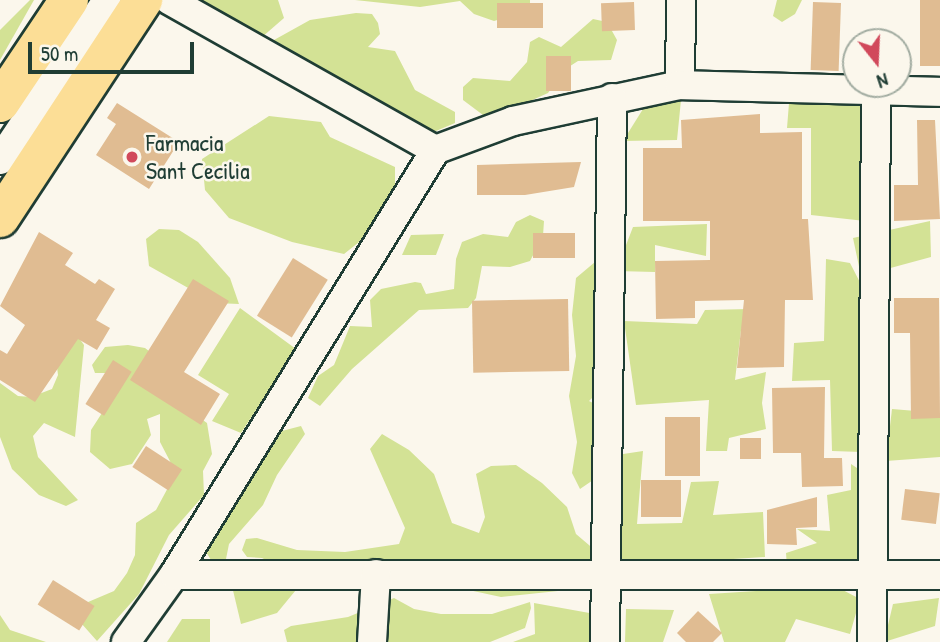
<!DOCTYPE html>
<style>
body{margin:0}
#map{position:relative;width:940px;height:642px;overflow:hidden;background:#fbf7ec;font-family:"Patrick Hand",sans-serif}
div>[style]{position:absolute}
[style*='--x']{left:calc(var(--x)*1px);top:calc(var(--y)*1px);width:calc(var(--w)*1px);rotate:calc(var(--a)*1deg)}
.green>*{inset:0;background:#d3e295}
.building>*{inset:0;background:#e0bc92;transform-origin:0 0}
.roads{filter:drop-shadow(2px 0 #1f3d34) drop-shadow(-2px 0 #1f3d34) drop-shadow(0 2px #1f3d34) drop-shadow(0 -2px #1f3d34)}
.minor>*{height:28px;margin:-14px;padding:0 14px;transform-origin:14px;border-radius:14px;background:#fbf7ec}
.highway>*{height:38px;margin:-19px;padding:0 19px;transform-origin:19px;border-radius:19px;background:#fcde96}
.dots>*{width:19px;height:19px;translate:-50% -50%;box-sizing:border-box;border:4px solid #fbf7ec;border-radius:50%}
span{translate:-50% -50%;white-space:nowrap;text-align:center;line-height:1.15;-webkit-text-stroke:5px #fbf7ec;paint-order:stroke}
.poi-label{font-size:24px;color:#1f3d34}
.left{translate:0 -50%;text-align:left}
.north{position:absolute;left:842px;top:28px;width:70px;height:70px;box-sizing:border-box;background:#fbf7ec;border:2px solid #a3ada2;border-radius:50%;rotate:162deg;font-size:19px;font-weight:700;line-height:28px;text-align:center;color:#1f3d34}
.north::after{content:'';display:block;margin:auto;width:24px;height:32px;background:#d1495b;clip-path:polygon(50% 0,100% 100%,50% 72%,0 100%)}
.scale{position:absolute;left:28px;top:42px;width:166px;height:32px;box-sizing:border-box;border:4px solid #1f3d34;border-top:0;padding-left:9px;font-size:21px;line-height:24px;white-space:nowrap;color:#1f3d34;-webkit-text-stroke:5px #fbf7ec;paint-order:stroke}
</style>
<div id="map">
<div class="green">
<i style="clip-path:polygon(30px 0,34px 0,0 60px,0 30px)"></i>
<i style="clip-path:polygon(196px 0,278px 0,284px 18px,261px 38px)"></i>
<i style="clip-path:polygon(355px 0,530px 0,530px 6px,518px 14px,494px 21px,474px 14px,460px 1px,420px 7px)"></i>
<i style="clip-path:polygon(777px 0,802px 0,795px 14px,782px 22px,773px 16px)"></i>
<i style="clip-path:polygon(356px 13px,372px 14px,378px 23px,380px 34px,368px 47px,395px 51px,415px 90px,455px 112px,455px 123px,436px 131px,413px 127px,269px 51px,274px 40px,310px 20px)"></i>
<i style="clip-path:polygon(593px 19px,607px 22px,617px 40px,611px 60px,578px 61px,564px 70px,548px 93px,508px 111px,483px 115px,463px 100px,463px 87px,473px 78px,510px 81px,527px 62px,530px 42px,539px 37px,561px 47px)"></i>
<i style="clip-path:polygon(791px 78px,868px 84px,865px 221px,811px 215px,811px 128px,787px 128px)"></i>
<i style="clip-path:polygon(681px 100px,677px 140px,623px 141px,643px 109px)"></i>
<i style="clip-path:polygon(269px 116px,321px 122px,330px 137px,395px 167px,395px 200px,383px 223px,344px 254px,292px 242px,229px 218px,205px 190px,202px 159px)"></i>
<i style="clip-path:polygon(530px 215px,544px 221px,543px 236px,530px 261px,510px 267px,482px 266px,476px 298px,468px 308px,419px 310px,352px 369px,320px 406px,308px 398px,318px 376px,334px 365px,350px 326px,372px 327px,370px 300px,381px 289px,415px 282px,421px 283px,426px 294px,454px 289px,456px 259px,462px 242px,483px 234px,508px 237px,516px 222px)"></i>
<i style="clip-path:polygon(930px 221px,931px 257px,861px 276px,853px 238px)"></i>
<i style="clip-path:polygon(707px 224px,706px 256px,655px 245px,655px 272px,616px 271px,633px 227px)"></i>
<i style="clip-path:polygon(159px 229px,179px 230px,198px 242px,230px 278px,239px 304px,215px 303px,149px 266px,146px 239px)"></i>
<i style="clip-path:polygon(444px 234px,436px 255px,402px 255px,411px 235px)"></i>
<i style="clip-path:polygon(826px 259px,850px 263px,867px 296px,861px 452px,832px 451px,830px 380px,792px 381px,794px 343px,824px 341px)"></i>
<i style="clip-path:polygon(595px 262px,601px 263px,595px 395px,589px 401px,597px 405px,599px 476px,580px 489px,572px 473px,577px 442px,569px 396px,576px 356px,572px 315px,576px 278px)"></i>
<i style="clip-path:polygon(240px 308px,296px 349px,241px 433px,212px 421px,229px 394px,198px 375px)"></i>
<i style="clip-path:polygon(749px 309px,741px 330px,735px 380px,766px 372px,762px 403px,766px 429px,729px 438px,727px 451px,706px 451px,709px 400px,636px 405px,624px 321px,697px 324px,705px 310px)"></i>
<i style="clip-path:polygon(74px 331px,84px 345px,75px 437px,44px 423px,33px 436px,38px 457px,78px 500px,66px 506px,39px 495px,12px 469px,0 437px,0 383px,18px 396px,31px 397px,52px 389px,58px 375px,56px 359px)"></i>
<i style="clip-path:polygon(128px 345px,145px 348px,162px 361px,190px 411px,207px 423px,212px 454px,203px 471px,204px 495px,169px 535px,139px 594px,97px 641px,81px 623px,81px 605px,114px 591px,127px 573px,135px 555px,136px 523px,156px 510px,171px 482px,173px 467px,160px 442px,160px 414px,147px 419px,151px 435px,132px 464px,110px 469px,90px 452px,91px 430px,111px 399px,112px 373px,95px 373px,92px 365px,105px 347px)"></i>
<i style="clip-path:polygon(892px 409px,940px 413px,940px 457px,886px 461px)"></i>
<i style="clip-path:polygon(301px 426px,305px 434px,277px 475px,263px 505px,229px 544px,226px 559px,211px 560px,203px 547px,239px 497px,265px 448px,278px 432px)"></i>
<i style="clip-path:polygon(382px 434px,409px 450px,434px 474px,452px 523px,479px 533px,485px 517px,476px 474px,491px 466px,516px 465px,542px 483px,567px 507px,576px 534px,596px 551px,598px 580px,577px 589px,501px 597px,450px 586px,292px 573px,262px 558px,247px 557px,242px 550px,246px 539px,257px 538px,297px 550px,345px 552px,399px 544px,405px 528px,370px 449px)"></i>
<i style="clip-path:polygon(643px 451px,637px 524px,682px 523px,691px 482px,719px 481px,713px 515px,763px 512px,765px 557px,610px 567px,610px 456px)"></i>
<i style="clip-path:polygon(851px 464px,860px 470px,868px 517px,855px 582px,788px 580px,786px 553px,817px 543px,797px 529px,830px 531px,827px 495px,851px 490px)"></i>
<i style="clip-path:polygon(305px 579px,277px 613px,241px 624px,231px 582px)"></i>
<i style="clip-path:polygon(835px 586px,860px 599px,850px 634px,796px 619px,785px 642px,724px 642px,709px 594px)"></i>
<i style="clip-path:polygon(394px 598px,414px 609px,441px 614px,492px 614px,530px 602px,531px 608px,525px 628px,490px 642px,287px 642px,284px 630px,291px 626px,348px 617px)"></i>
<i style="clip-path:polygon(939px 598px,935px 626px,884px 642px,893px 604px)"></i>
<i style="clip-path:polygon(534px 603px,595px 614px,594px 642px,513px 642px,535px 634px)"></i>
<i style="clip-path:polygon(626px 609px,674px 610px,663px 642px,625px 642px)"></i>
<i style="clip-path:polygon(0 615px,10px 630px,46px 642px,0 642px)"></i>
<i style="clip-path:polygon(182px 619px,210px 619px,210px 642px,167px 642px)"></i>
</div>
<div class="building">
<i style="left:920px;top:0;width:20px;height:66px"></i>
<i style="left:634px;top:2px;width:28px;height:33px;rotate:88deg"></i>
<i style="left:813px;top:2px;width:28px;height:68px;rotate:2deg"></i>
<i style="left:497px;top:3px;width:46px;height:25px"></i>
<i style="left:546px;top:56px;width:25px;height:35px"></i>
<i style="clip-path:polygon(117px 103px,179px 142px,149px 189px,96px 155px,116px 124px,107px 118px)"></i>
<i style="clip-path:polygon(760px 114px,760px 133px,802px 132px,802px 219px,808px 219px,813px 300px,785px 300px,784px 367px,737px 368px,744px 300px,695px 301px,695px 318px,656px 319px,655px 261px,710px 260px,710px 221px,643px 221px,643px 148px,682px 148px,681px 120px)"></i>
<i style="clip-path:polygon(917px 120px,935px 120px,940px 219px,894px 221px,894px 185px,918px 185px)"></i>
<i style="clip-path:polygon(581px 162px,574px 187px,525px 195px,477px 195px,477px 165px)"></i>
<i style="clip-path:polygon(39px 232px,73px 253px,65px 265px,95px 284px,99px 279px,115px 289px,96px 320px,110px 328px,97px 350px,78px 339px,35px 402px,0 380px,0 350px,7px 354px,25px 325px,0 306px)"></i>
<i style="left:533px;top:233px;width:42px;height:25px"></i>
<i style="left:293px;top:258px;width:41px;height:68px;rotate:32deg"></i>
<i style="clip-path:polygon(193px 279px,229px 301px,184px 372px,220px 394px,201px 425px,130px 380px)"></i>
<i style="clip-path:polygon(894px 298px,939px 298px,940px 418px,911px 419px,910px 333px,894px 333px)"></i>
<i style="left:568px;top:299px;width:72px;height:96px;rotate:89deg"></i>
<i style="left:113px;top:360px;width:22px;height:52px;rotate:32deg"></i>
<i style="clip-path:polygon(825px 387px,824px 458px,842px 458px,843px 486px,802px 487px,801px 453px,773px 453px,772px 388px)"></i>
<i style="left:665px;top:417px;width:35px;height:59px"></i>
<i style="left:740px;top:438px;width:21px;height:21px"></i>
<i style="left:146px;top:446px;width:43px;height:25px;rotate:33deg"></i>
<i style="left:641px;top:480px;width:40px;height:37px"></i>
<i style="left:905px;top:489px;width:35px;height:31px;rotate:7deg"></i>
<i style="clip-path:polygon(817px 497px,817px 527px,796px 528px,797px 545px,767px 544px,767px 510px)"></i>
<i style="left:53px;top:580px;width:49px;height:29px;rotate:32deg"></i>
<i style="clip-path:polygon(698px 611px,722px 633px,713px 642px,686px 642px,677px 633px)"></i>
</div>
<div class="roads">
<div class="minor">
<i style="--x:169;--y:0;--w:305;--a:29.4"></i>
<i style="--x:680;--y:85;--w:85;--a:-89.3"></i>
<i style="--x:0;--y:160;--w:192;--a:-56.2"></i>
<i style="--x:174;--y:575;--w:766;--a:0"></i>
<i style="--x:126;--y:642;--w:82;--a:-54.4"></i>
<i style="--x:174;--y:575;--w:499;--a:-58.4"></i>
<i style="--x:435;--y:150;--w:83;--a:-20.4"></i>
<i style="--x:513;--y:121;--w:171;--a:-12.2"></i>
<i style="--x:680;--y:85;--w:260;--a:1.5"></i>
<i style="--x:372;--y:642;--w:68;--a:-86.6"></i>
<i style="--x:605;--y:642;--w:544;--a:-89.26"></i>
<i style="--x:872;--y:642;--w:551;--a:-89.58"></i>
</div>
<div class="highway">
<i style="--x:0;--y:103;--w:124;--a:-56.2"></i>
<i style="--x:0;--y:218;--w:261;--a:-56.7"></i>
</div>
</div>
<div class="dots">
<i style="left:132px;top:157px;background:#d1495b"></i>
</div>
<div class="poi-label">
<span class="left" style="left:146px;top:157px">Farmacia<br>Sant Cecilia</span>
</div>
<div class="north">N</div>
<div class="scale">50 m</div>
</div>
